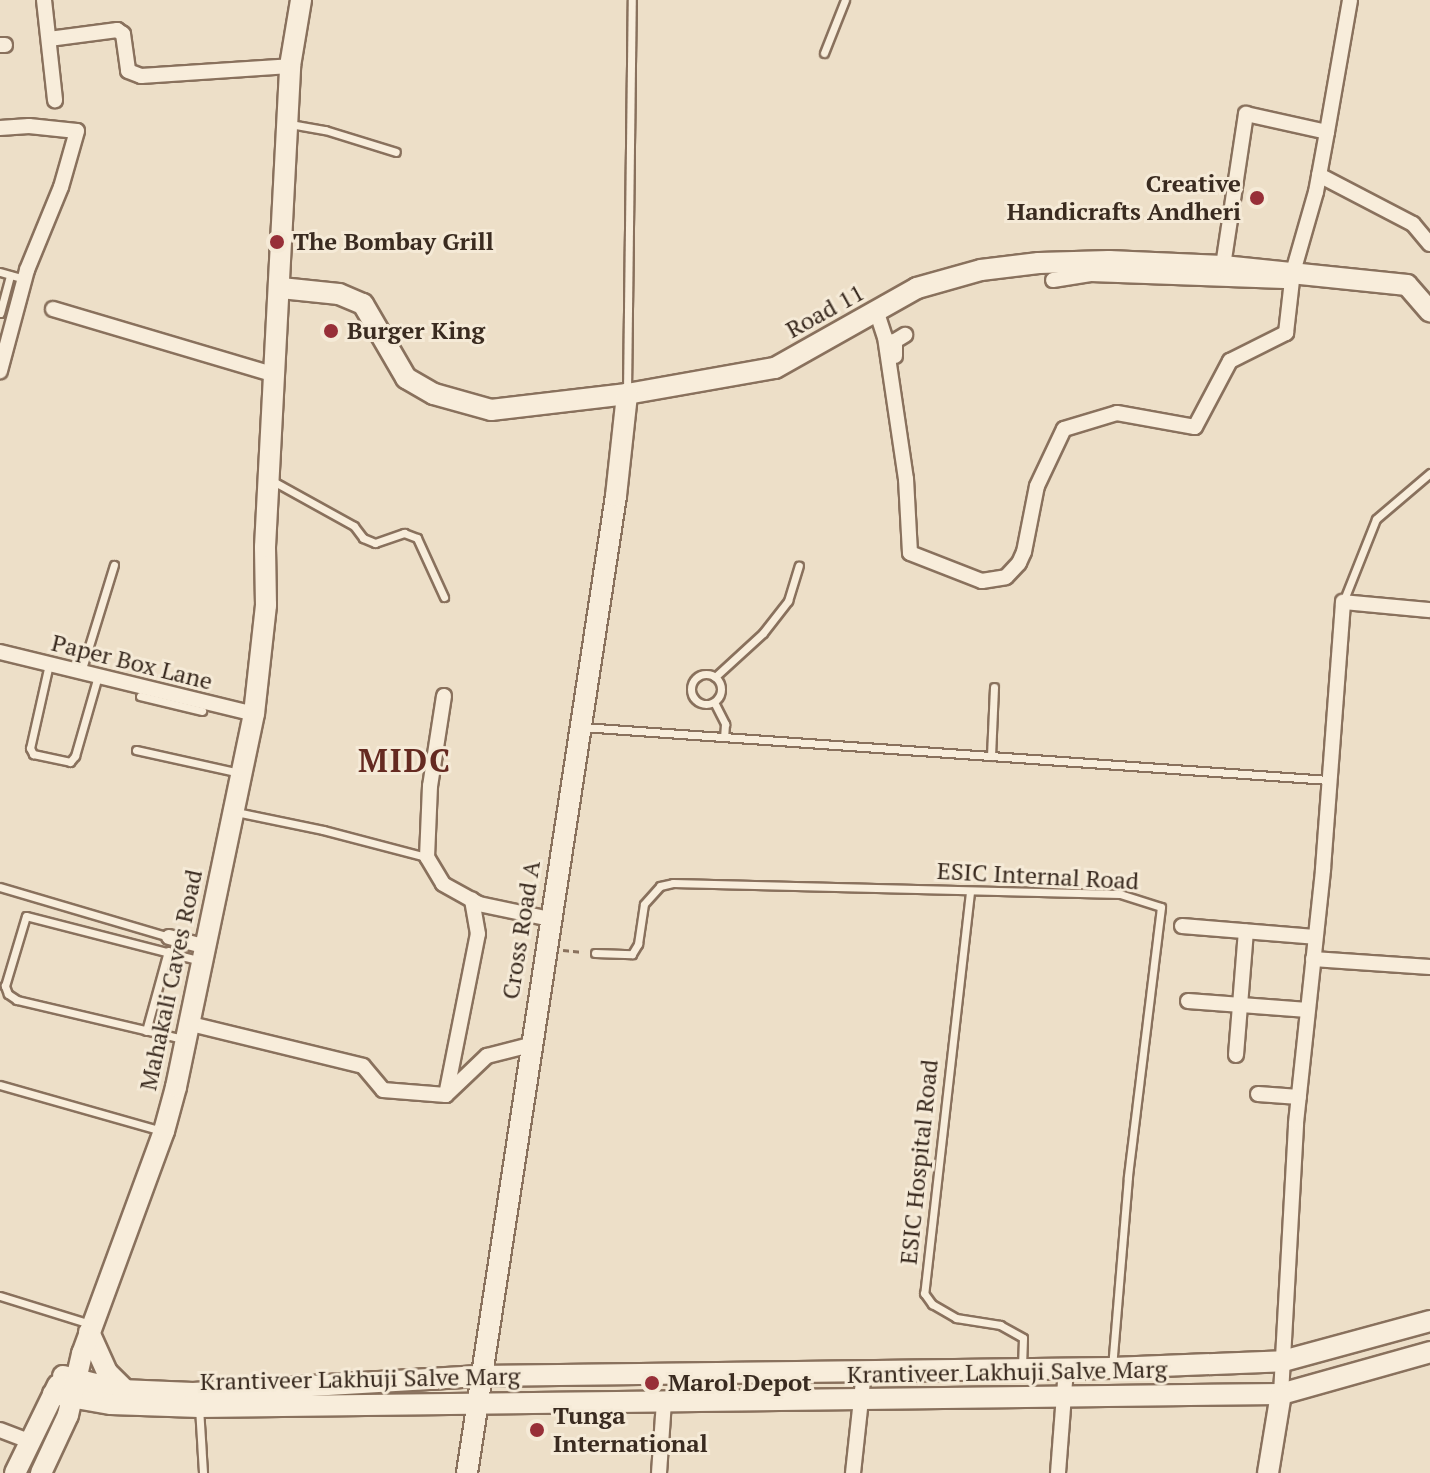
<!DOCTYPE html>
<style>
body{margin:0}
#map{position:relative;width:1430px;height:1473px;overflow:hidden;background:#eddfc8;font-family:"PT Serif",serif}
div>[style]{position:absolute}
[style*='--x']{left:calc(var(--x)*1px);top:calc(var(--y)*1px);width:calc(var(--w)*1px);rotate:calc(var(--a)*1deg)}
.path>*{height:3px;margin-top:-1.5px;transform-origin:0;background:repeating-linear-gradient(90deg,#89715d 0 6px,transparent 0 10px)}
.roads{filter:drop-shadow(2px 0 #89715d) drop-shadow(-2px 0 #89715d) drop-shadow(0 2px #89715d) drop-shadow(0 -2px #89715d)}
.lane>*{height:7px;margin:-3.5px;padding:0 3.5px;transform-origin:3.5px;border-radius:3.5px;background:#f8eddb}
.lane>.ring{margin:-3.5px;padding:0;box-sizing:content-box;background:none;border:7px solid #f8eddb;border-radius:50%}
.street>*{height:14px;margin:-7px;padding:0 7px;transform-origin:7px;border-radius:7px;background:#f8eddb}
.secondary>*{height:20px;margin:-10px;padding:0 10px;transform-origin:10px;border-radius:10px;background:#f8eddb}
.dots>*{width:22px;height:22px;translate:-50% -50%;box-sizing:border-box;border:4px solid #f5ead7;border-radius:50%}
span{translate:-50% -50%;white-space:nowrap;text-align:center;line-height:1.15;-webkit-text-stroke:6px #f5ead7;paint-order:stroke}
.poi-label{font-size:24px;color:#3a2b20;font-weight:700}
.right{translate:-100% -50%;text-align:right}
.left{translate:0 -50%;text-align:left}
.street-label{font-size:24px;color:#3a2b20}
.district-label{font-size:32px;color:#652a21;font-weight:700;letter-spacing:2px}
</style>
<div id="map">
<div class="path">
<i style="--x:563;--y:950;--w:20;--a:6"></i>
</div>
<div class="roads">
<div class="lane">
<i style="--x:824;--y:53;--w:57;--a:-68.4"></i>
<i style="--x:290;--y:124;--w:36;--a:10"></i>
<i style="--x:325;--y:130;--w:74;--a:17.2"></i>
<i style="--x:0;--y:272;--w:26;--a:16"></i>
<i style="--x:0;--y:313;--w:39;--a:-75"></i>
<i style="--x:627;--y:392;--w:392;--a:-89.3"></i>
<i style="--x:271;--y:480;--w:95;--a:29"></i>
<i style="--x:354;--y:526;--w:15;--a:53"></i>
<i style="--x:363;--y:538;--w:13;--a:23"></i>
<i style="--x:375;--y:543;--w:31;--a:-19"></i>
<i style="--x:404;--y:533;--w:14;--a:21"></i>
<i style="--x:417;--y:538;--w:65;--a:65.4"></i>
<i style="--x:1343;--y:602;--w:89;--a:-68.3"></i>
<i style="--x:1376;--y:519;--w:71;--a:-40.4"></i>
<i style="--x:49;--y:664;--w:86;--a:102.7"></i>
<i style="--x:30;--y:748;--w:7;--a:63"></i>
<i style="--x:33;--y:754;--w:38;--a:12"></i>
<i style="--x:70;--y:762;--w:8;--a:-50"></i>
<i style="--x:75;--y:756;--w:83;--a:-74"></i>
<i style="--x:81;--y:672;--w:112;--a:-72.9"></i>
<i class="ring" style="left:691px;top:674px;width:23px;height:23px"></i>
<i style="--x:715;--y:677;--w:65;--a:-42.5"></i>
<i style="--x:763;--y:633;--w:41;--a:-52"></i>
<i style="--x:788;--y:601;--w:37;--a:-73"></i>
<i style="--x:140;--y:696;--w:64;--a:13.6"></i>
<i style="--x:714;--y:702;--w:25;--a:63"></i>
<i style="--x:725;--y:724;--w:13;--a:94"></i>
<i style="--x:582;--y:727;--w:749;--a:4.06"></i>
<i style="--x:136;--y:750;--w:107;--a:12.5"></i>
<i style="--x:991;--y:756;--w:69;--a:-87.5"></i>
<i style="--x:236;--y:812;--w:89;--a:11.7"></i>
<i style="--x:323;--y:830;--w:106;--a:14.7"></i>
<i style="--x:0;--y:887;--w:176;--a:16.5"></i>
<i style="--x:970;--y:892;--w:404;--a:96.5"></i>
<i style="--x:924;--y:1293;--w:14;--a:54"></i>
<i style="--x:932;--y:1304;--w:28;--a:30"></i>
<i style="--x:956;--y:1318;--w:45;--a:9"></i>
<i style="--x:1000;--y:1325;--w:26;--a:29"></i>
<i style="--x:1023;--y:1338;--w:29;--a:92"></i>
<i style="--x:595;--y:953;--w:37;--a:2"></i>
<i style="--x:632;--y:954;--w:12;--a:-59"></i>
<i style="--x:638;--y:944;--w:40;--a:-81.5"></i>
<i style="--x:644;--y:904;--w:24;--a:-48"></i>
<i style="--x:660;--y:886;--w:13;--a:-13"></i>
<i style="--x:673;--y:883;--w:447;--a:1.4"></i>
<i style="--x:1120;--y:894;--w:43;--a:17.6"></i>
<i style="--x:1161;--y:907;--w:272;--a:97"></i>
<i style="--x:1128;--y:1177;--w:190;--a:94.8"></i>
<i style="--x:146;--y:1031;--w:83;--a:-74.6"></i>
<i style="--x:183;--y:1039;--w:171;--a:-166.8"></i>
<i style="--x:17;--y:1000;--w:11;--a:-146"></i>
<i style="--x:8;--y:994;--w:9;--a:-111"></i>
<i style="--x:5;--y:986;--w:73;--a:-73.3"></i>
<i style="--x:26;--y:916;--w:181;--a:14.4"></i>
<i style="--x:0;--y:1085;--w:168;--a:15.9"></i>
<i style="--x:0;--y:1296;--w:94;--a:17.3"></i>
<i style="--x:199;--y:1407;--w:66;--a:86.5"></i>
</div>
<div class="street">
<i style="--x:44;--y:0;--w:101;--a:83.7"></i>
<i style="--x:49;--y:39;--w:69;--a:-7.5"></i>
<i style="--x:117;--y:30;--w:7;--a:34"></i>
<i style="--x:123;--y:34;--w:37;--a:82"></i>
<i style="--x:128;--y:71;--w:14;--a:21"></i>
<i style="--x:141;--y:76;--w:149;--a:-3.8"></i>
<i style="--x:0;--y:45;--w:5;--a:0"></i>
<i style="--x:0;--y:128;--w:29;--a:-4"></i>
<i style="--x:29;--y:126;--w:48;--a:5.9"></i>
<i style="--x:77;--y:131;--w:58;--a:105.9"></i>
<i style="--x:61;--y:187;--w:90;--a:112.3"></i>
<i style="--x:27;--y:270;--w:105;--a:105"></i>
<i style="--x:1319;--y:175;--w:106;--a:27.5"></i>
<i style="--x:1413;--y:224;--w:26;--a:50"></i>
<i style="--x:1223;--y:266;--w:154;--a:-81.4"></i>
<i style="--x:1246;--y:114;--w:83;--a:12.5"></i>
<i style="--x:1327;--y:132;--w:134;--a:-80.1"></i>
<i style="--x:1053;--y:280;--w:38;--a:-9"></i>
<i style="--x:1091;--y:274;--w:193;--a:2.1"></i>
<i style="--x:53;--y:309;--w:233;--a:16.5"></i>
<i style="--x:877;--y:313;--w:25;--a:72"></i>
<i style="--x:885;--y:337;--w:144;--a:81.6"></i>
<i style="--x:906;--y:479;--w:74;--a:86.9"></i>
<i style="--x:910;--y:553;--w:77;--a:21.3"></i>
<i style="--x:982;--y:581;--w:24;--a:-9"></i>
<i style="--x:1006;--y:577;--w:19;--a:-47"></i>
<i style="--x:1019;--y:563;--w:12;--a:-66"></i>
<i style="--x:1024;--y:552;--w:67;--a:-78.9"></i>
<i style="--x:1037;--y:486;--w:63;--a:-64.7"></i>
<i style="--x:1064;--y:429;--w:55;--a:-16.8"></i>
<i style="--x:1117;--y:413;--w:79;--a:10.2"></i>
<i style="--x:1195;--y:427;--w:75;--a:-62.1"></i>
<i style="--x:1230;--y:361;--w:63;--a:-26.6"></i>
<i style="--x:1286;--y:333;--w:61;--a:-83.5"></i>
<i style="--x:1293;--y:272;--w:83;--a:-74"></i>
<i style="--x:1316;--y:192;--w:61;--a:-79.6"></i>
<i style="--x:895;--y:356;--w:15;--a:-90"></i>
<i style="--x:895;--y:341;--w:12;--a:-31"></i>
<i style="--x:0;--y:652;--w:261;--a:13.7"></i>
<i style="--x:444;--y:696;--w:91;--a:98.8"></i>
<i style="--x:430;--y:786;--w:71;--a:92.4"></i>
<i style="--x:427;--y:857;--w:31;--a:59"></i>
<i style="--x:443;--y:884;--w:41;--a:29.1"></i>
<i style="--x:479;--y:904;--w:73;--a:11.9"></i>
<i style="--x:1182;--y:926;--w:133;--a:4.7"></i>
<i style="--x:169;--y:937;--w:38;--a:15"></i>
<i style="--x:1313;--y:959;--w:117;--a:3.9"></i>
<i style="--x:1188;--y:1001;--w:120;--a:4.3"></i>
<i style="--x:191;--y:1024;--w:177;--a:13.7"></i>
<i style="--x:363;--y:1066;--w:31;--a:50"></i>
<i style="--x:383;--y:1090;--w:63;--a:4.5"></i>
<i style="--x:446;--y:1095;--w:57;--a:-43.6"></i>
<i style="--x:487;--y:1056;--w:44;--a:-14.3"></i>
<i style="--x:1236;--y:1055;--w:124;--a:-85.4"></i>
<i style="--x:1258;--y:1094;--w:41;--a:4.2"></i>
<i style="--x:446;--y:1095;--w:164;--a:-78.8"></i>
<i style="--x:478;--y:934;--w:35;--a:-100"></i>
<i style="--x:1281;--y:1394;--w:271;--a:-86.8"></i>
<i style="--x:1296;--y:1123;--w:255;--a:-83.9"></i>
<i style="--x:1323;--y:869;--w:268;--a:-85.7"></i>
<i style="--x:1343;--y:602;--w:87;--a:5.3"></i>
<i style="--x:0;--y:1430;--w:33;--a:21"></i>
<i style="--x:659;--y:1473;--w:71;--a:-86"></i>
<i style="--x:853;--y:1473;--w:103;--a:-83.8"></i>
<i style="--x:1058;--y:1473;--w:104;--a:-85.6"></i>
</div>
<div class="secondary">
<i style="--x:281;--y:288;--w:58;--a:5.9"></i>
<i style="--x:339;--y:294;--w:26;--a:23"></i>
<i style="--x:363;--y:304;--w:86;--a:59.8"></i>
<i style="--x:406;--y:378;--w:32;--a:30"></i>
<i style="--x:434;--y:394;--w:59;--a:15.7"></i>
<i style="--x:491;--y:410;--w:137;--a:-6.7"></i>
<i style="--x:627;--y:394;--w:150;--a:-10"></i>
<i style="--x:775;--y:368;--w:163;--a:-29.4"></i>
<i style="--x:917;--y:288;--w:66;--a:-15.7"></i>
<i style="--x:981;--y:270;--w:58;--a:-6.9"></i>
<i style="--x:1039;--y:263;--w:70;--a:-1.6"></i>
<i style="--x:1109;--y:261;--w:114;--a:2.5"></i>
<i style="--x:1223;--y:266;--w:185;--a:5.9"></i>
<i style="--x:1407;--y:285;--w:35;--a:49"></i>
<i style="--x:89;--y:1332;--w:44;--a:65.8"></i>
<i style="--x:107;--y:1372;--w:25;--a:45"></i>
<i style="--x:63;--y:1376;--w:60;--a:13.6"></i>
<i style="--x:121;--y:1390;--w:72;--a:2.4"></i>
<i style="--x:193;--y:1393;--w:287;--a:-3.4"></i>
<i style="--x:479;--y:1376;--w:633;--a:-0.72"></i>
<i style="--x:1112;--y:1368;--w:171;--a:-2.3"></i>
<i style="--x:1283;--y:1361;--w:152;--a:-15.2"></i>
<i style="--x:53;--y:1394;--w:59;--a:9.8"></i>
<i style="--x:111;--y:1404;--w:88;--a:2"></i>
<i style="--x:199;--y:1407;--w:1082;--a:-0.69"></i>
<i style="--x:1281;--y:1394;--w:155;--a:-15.7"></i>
<i style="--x:15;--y:1473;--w:98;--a:-64"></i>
<i style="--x:41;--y:1473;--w:64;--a:-65"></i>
<i style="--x:68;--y:1415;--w:63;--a:-77.1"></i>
<i style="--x:82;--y:1354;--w:238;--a:-69.8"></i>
<i style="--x:164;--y:1131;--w:46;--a:-74.7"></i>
<i style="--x:176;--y:1087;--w:381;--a:-78.2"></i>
<i style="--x:254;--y:714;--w:110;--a:-83.7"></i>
<i style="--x:266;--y:605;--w:58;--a:-91"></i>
<i style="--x:265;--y:547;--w:482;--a:-87"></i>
<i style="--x:290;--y:66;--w:67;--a:-80.5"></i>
<i style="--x:467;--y:1473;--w:988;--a:-81.33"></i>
<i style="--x:616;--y:496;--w:103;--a:-83.8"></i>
<i style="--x:1268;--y:1473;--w:80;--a:-80.7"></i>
</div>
</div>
<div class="dots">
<i style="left:1257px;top:198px;background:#972f38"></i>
<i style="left:277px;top:242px;background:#972f38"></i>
<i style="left:331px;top:331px;background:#972f38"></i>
<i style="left:652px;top:1383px;background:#972f38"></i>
<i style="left:537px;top:1430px;background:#972f38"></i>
</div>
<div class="poi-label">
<span class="right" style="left:1241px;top:198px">Creative<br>Handicrafts Andheri</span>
<span class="left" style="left:293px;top:242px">The Bombay Grill</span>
<span class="left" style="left:347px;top:331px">Burger King</span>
<span class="left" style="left:668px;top:1383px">Marol Depot</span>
<span class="left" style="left:553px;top:1430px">Tunga<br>International</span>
</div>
<div class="street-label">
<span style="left:825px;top:311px;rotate:-29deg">Road 11</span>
<span style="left:132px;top:662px;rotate:14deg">Paper Box Lane</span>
<span style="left:1038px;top:876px;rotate:3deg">ESIC Internal Road</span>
<span style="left:521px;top:930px;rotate:-81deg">Cross Road A</span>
<span style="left:171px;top:980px;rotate:-78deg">Mahakali Caves Road</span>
<span style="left:919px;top:1162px;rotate:-84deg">ESIC Hospital Road</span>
<span style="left:1007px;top:1372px;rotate:-1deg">Krantiveer Lakhuji Salve Marg</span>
<span style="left:360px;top:1379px;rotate:-1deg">Krantiveer Lakhuji Salve Marg</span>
</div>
<div class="district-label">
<span style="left:405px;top:760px">MIDC</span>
</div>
</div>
